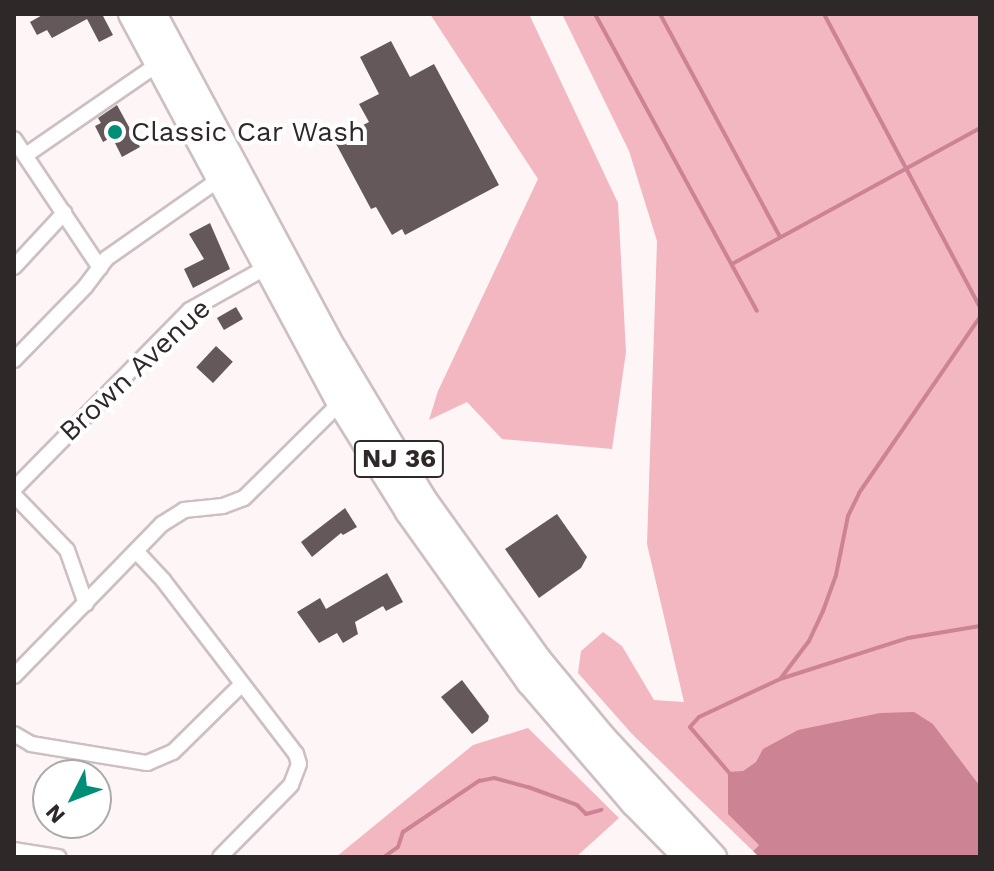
<!DOCTYPE html>
<style>
body{margin:0}
#map{position:relative;width:994px;height:871px;overflow:hidden;background:#fef5f6;font-family:"Work Sans",sans-serif}
div>[style]{position:absolute}
[style*='--x']{left:calc(var(--x)*1px);top:calc(var(--y)*1px);width:calc(var(--w)*1px);rotate:calc(var(--a)*1deg)}
.green>*{inset:0;background:#f3b7c2}
.water>*{inset:0;background:#cc8393}
.stream>*{height:4px;margin:-2px;padding:0 2px;transform-origin:2px;border-radius:2px;background:#cc8393}
.building>*{inset:0;background:#64585a;transform-origin:0 0}
.roads{filter:drop-shadow(2px 0 #cdbfc2) drop-shadow(-2px 0 #cdbfc2) drop-shadow(0 2px #cdbfc2) drop-shadow(0 -2px #cdbfc2)}
.minor>*{height:14px;margin:-7px;padding:0 7px;transform-origin:7px;border-radius:7px;background:#fff}
.trunk>*{height:24px;margin:-12px;padding:0 12px;transform-origin:12px;border-radius:12px;background:#fff}
.dots>*{width:22px;height:22px;translate:-50% -50%;box-sizing:border-box;border:4px solid #fff;border-radius:50%}
span{translate:-50% -50%;white-space:nowrap;text-align:center;line-height:1.15;-webkit-text-stroke:8px #fff;paint-order:stroke}
.shield-label span{padding:2px 6px;background:#fff;border:2px solid;border-radius:6px;-webkit-text-stroke-width:0}
.shield-label{font-size:26px;color:#2e2829;font-weight:700}
.poi-label{font-size:28px;color:#2e2829}
.left{translate:0 -50%;text-align:left}
.street-label{font-size:28px;color:#2e2829}
.frame{position:absolute;inset:0;border:16px solid #2e2829;pointer-events:none}
.north{position:absolute;left:32px;top:759px;width:80px;height:80px;box-sizing:border-box;background:#fff;border:2px solid #aba9a9;border-radius:50%;rotate:228deg;font-size:22px;font-weight:700;line-height:32px;text-align:center;color:#2e2829}
.north::after{content:'';display:block;margin:auto;width:28px;height:36px;background:#008e77;clip-path:polygon(50% 0,100% 100%,50% 72%,0 100%)}
</style>
<div id="map">
<div class="green">
<i style="clip-path:polygon(430px 14px,529px 14px,618px 203px,626px 352px,612px 449px,502px 439px,467px 402px,429px 420px,438px 391px,538px 179px)"></i>
<i style="clip-path:polygon(562px 14px,980px 14px,980px 786px,933px 724px,764px 749px,757px 762px,743px 771px,759px 845px,753px 851px,632px 734px,578px 673px,581px 651px,603px 632px,622px 646px,654px 700px,684px 702px,647px 544px,657px 241px,629px 151px)"></i>
<i style="clip-path:polygon(528px 728px,619px 818px,576px 857px,336px 857px,473px 745px)"></i>
</div>
<div class="water">
<i style="clip-path:polygon(914px 712px,933px 724px,980px 786px,980px 857px,759px 857px,753px 851px,759px 845px,728px 814px,728px 772px,743px 771px,756px 762px,763px 749px,798px 730px,880px 713px)"></i>
</div>
<div class="stream">
<i style="--x:595;--y:14;--w:338;--a:61.4"></i>
<i style="--x:660;--y:14;--w:253;--a:61.7"></i>
<i style="--x:824;--y:14;--w:332;--a:62"></i>
<i style="--x:732;--y:264;--w:283;--a:-28.7"></i>
<i style="--x:781;--y:678;--w:46;--a:-52.9"></i>
<i style="--x:809;--y:641;--w:33;--a:-65"></i>
<i style="--x:823;--y:611;--w:38;--a:-70"></i>
<i style="--x:836;--y:575;--w:60;--a:-78.5"></i>
<i style="--x:848;--y:516;--w:25;--a:-64"></i>
<i style="--x:859;--y:493;--w:214;--a:-55.5"></i>
<i style="--x:731;--y:775;--w:63;--a:-130.5"></i>
<i style="--x:690;--y:727;--w:13;--a:-48"></i>
<i style="--x:699;--y:717;--w:89;--a:-25.1"></i>
<i style="--x:780;--y:679;--w:134;--a:-17.8"></i>
<i style="--x:908;--y:638;--w:73;--a:-9.5"></i>
<i style="--x:384;--y:857;--w:17;--a:-36"></i>
<i style="--x:398;--y:847;--w:16;--a:-72"></i>
<i style="--x:403;--y:832;--w:92;--a:-33.9"></i>
<i style="--x:479;--y:781;--w:15;--a:-11"></i>
<i style="--x:494;--y:778;--w:35;--a:15"></i>
<i style="--x:528;--y:787;--w:52;--a:20.2"></i>
<i style="--x:577;--y:805;--w:13;--a:45"></i>
<i style="--x:586;--y:814;--w:16;--a:-15"></i>
</div>
<div class="building">
<i style="clip-path:polygon(44px 14px,102px 14px,113px 35px,99px 42px,87px 19px,52px 38px,47px 30px,37px 35px,30px 22px)"></i>
<i style="clip-path:polygon(391px 41px,410px 77px,434px 64px,499px 185px,405px 235px,402px 229px,392px 235px,376px 207px,371px 209px,334px 140px,369px 122px,359px 104px,379px 94px,360px 57px)"></i>
<i style="clip-path:polygon(117px 105px,140px 147px,122px 157px,112px 137px,103px 142px,95px 126px,101px 123px,98px 118px)"></i>
<i style="clip-path:polygon(210px 223px,230px 269px,193px 288px,184px 269px,204px 259px,189px 234px)"></i>
<i style="left:236px;top:307px;width:14px;height:22px;rotate:60deg"></i>
<i style="left:216px;top:346px;width:23px;height:29px;rotate:43deg"></i>
<i style="clip-path:polygon(345px 508px,357px 527px,343px 535px,341px 533px,312px 557px,301px 542px)"></i>
<i style="clip-path:polygon(557px 514px,587px 557px,581px 568px,539px 598px,505px 549px)"></i>
<i style="clip-path:polygon(387px 573px,403px 602px,386px 611px,383px 606px,355px 622px,358px 634px,343px 643px,337px 633px,319px 643px,297px 612px,320px 598px,326px 609px)"></i>
<i style="clip-path:polygon(462px 680px,489px 716px,488px 721px,472px 734px,441px 697px)"></i>
</div>
<div class="roads">
<div class="minor">
<i style="--x:14;--y:139;--w:155;--a:56.3"></i>
<i style="--x:26;--y:155;--w:160;--a:-34.6"></i>
<i style="--x:14;--y:267;--w:74;--a:-47.2"></i>
<i style="--x:14;--y:360;--w:102;--a:-45.8"></i>
<i style="--x:85;--y:287;--w:36;--a:-53"></i>
<i style="--x:107;--y:258;--w:138;--a:-35"></i>
<i style="--x:14;--y:489;--w:251;--a:-45.5"></i>
<i style="--x:190;--y:310;--w:88;--a:-29.2"></i>
<i style="--x:14;--y:495;--w:76;--a:46.1"></i>
<i style="--x:67;--y:550;--w:57;--a:70.6"></i>
<i style="--x:136;--y:551;--w:40;--a:47"></i>
<i style="--x:163;--y:580;--w:219;--a:52.6"></i>
<i style="--x:296;--y:754;--w:10;--a:73"></i>
<i style="--x:299;--y:764;--w:22;--a:111"></i>
<i style="--x:291;--y:785;--w:101;--a:134.6"></i>
<i style="--x:14;--y:676;--w:212;--a:-45.8"></i>
<i style="--x:162;--y:524;--w:26;--a:-32"></i>
<i style="--x:184;--y:510;--w:39;--a:-6"></i>
<i style="--x:223;--y:506;--w:22;--a:-21"></i>
<i style="--x:244;--y:498;--w:135;--a:-44.7"></i>
<i style="--x:14;--y:734;--w:20;--a:30"></i>
<i style="--x:31;--y:744;--w:118;--a:9.3"></i>
<i style="--x:147;--y:763;--w:28;--a:-23"></i>
<i style="--x:173;--y:752;--w:97;--a:-44.6"></i>
<i style="--x:14;--y:850;--w:45;--a:9"></i>
</div>
<div class="trunk">
<i style="--x:131;--y:14;--w:442;--a:61.8"></i>
<i style="--x:340;--y:403;--w:128;--a:58"></i>
<i style="--x:408;--y:512;--w:209;--a:54.6"></i>
<i style="--x:529;--y:682;--w:160;--a:49.3"></i>
<i style="--x:633;--y:803;--w:76;--a:45.5"></i>
<i style="--x:154;--y:14;--w:380;--a:61.8"></i>
<i style="--x:334;--y:349;--w:174;--a:59.1"></i>
<i style="--x:423;--y:498;--w:199;--a:54.4"></i>
<i style="--x:539;--y:660;--w:99;--a:50.3"></i>
<i style="--x:602;--y:736;--w:165;--a:47.2"></i>
</div>
</div>
<div class="dots">
<i style="left:115px;top:132px;background:#008e77"></i>
</div>
<div class="shield-label">
<span style="left:399px;top:459px">NJ 36</span>
</div>
<div class="poi-label">
<span class="left" style="left:131px;top:132px">Classic Car Wash</span>
</div>
<div class="street-label">
<span style="left:135px;top:370px;rotate:-43deg">Brown Avenue</span>
</div>
<div class="frame"></div>
<div class="north">N</div>
</div>
